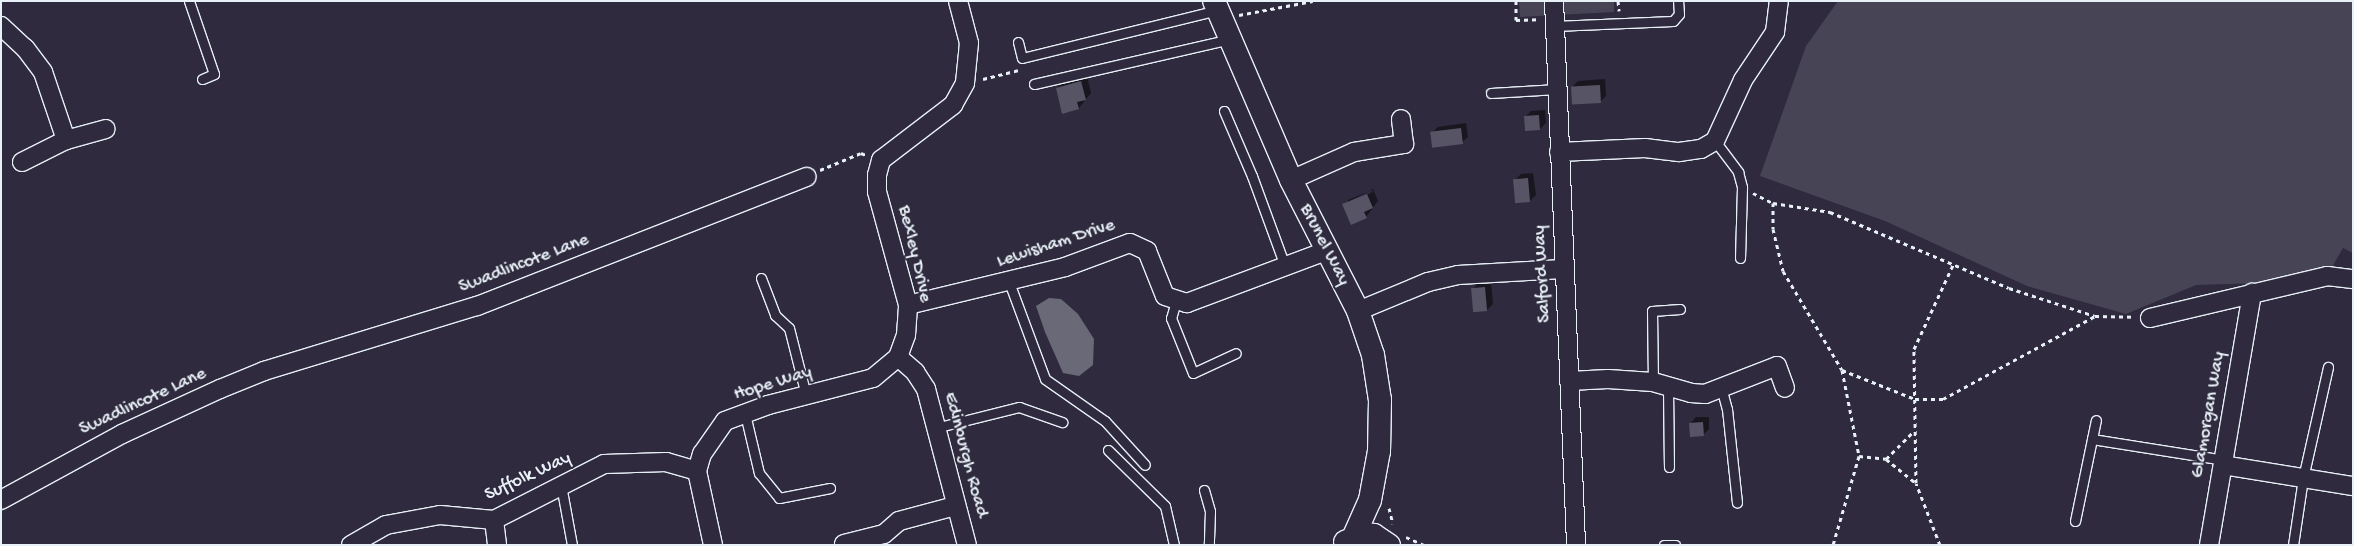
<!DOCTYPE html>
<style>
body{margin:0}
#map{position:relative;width:2354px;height:546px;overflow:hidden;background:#2f2a3d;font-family:"Gochi Hand",sans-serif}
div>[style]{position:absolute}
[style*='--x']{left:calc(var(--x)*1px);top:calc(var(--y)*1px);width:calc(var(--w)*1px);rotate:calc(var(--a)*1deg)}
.green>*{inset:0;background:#464455}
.water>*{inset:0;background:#696978}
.shadow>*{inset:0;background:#0007}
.building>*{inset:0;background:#575565;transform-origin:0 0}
.path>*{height:3px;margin-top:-1.5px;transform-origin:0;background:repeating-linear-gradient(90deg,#e8f1f8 0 4px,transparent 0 8px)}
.roads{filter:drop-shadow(1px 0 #e8f1f8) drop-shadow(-1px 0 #e8f1f8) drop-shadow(0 1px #e8f1f8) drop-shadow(0 -1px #e8f1f8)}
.service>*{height:9px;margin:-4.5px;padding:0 4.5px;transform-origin:4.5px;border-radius:4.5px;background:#2f2a3d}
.minor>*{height:18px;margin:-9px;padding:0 9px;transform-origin:9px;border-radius:9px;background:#2f2a3d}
.tertiary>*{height:22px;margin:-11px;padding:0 11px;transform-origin:11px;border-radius:11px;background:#2f2a3d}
span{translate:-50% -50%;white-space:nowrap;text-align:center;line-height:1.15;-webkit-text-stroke:4px #2f2a3d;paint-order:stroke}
.street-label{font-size:19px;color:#e8f1f8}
.frame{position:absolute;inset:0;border:2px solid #e8f1f8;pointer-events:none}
</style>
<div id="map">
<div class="green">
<i style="clip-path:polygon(1519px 1px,1614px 1px,1614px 12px,1520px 17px)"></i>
<i style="clip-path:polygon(1838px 1px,2353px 1px,2353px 253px,2343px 248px,2324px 281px,2196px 285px,2126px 314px,2027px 286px,1885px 221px,1760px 176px,1806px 46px)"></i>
</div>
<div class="water">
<i style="clip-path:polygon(1049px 298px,1061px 299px,1078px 314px,1094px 339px,1093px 365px,1079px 376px,1063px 373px,1045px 332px,1036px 306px)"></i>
</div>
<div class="shadow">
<i style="clip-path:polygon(1087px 76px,1091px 93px,1079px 108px,1057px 88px,1063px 82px)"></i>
<i style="clip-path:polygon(1605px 79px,1606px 96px,1600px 102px,1572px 87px,1578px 81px)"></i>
<i style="clip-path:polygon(1545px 110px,1546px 123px,1540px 129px,1525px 117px,1531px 111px)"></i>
<i style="clip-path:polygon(1466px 123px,1468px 137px,1462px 142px,1432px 133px,1438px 127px)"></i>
<i style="clip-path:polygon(1533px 173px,1536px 195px,1530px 201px,1515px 180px,1521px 174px)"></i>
<i style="clip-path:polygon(evenodd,1373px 189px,1378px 201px,1366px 217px,1343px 205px,1373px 189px,1372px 190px,1373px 192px,1348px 203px,1348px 200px,1372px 190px)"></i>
<i style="clip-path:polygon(1491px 282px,1493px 304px,1487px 310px,1473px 289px,1479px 283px)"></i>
<i style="clip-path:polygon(1696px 417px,1709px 417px,1709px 429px,1703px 435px,1691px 423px)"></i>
</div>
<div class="building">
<i style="clip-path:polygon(1081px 81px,1086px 100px,1077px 102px,1079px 109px,1062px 114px,1056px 88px)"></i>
<i style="left:1600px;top:85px;width:18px;height:29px;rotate:87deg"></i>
<i style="left:1539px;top:115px;width:15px;height:15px;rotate:86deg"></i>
<i style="left:1461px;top:128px;width:16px;height:31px;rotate:83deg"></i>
<i style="left:1528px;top:178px;width:24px;height:15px;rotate:85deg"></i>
<i style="clip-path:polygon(1367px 194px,1373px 208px,1364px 212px,1367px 218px,1351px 225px,1342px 204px)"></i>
<i style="left:1485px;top:287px;width:24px;height:14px;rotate:85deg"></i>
<i style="left:1703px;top:422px;width:14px;height:14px;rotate:86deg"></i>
</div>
<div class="path">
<i style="--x:1516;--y:1;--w:19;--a:90"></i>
<i style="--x:1516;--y:20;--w:23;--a:-2"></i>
<i style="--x:1618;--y:1;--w:10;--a:84"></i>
<i style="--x:1239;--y:15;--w:75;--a:-10.7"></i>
<i style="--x:983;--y:79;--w:36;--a:-14"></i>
<i style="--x:820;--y:170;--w:44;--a:-22.5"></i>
<i style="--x:861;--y:153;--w:5;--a:22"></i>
<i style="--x:1753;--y:193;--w:22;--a:27"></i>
<i style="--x:1773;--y:203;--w:26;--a:90"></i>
<i style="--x:1773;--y:229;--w:43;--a:76.6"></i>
<i style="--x:1783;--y:271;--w:115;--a:59.2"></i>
<i style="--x:1842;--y:370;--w:88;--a:78.8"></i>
<i style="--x:1859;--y:456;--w:93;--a:106.3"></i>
<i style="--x:1773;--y:203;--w:58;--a:9"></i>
<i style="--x:1830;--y:212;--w:194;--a:23"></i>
<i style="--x:2009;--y:288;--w:90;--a:18"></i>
<i style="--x:1842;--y:370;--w:79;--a:21.7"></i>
<i style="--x:1915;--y:399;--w:28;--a:0"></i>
<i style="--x:1943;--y:399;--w:173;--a:-28.6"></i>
<i style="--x:2095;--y:316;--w:39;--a:1"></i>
<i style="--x:1859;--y:456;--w:27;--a:6"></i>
<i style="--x:1886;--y:459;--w:40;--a:-45"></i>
<i style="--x:1886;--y:459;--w:38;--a:39"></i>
<i style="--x:1389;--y:508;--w:16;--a:76"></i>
<i style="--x:1406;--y:537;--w:20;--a:24"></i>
<i style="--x:1940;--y:545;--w:66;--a:-111.2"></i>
<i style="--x:1916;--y:483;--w:134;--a:-90.9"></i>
<i style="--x:1914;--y:349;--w:93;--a:-65.1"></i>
</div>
<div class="roads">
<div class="service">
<i style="--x:189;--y:1;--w:77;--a:71.1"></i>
<i style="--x:214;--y:74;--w:13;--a:157"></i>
<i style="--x:1554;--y:26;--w:119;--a:-2.4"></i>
<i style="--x:1673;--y:21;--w:9;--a:-49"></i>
<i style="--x:1679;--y:14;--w:13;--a:-94"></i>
<i style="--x:1018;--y:42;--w:16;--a:76"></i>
<i style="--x:1022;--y:58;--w:201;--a:-13.8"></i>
<i style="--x:1034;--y:84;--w:201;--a:-12.9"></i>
<i style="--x:1491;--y:93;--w:66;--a:-3.5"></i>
<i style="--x:1224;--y:111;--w:71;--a:66.7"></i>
<i style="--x:1252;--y:176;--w:96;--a:69.9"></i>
<i style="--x:1715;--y:141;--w:39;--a:53"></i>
<i style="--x:1738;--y:172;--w:16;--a:75"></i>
<i style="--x:1742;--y:187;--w:71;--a:91.6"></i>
<i style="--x:761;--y:278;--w:40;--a:69"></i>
<i style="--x:775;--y:315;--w:19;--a:43"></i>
<i style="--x:789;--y:328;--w:69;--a:75.8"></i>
<i style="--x:1009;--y:282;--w:103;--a:69.6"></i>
<i style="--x:1045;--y:379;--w:73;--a:35"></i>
<i style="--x:1105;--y:421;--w:59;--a:47.7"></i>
<i style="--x:1176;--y:301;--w:18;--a:106"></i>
<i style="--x:1171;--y:318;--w:59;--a:68.2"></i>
<i style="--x:1193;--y:373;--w:47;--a:-24.9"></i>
<i style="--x:1653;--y:382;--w:71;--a:-90.8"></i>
<i style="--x:1652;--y:311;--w:28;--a:-4"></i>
<i style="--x:1668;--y:387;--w:80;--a:89.3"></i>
<i style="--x:1721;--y:387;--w:23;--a:75"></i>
<i style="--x:1727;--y:409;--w:94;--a:83.9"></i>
<i style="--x:745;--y:414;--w:61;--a:76.7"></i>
<i style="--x:759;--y:473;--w:32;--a:51"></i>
<i style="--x:779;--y:498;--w:52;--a:-11.1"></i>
<i style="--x:935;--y:428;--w:87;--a:-14"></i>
<i style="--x:1019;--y:407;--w:46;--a:19.2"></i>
<i style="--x:2092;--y:439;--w:134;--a:9"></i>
<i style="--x:1108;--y:450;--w:80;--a:44.5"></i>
<i style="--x:1165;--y:506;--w:40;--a:77"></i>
<i style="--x:561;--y:485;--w:61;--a:79.6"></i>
<i style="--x:1204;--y:490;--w:22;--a:74"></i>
<i style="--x:1210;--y:511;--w:34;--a:92"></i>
<i style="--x:2075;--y:521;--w:103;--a:-78.3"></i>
<i style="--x:1664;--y:545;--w:11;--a:0"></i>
<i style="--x:2293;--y:545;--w:68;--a:-81.5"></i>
<i style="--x:2303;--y:478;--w:114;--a:-77.3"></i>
</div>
<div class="minor">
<i style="--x:1554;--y:1;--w:544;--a:87.68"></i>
<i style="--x:1;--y:26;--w:33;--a:43"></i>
<i style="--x:25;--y:48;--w:30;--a:53"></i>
<i style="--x:43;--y:72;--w:72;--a:71.3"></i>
<i style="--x:1559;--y:152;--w:86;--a:-2.7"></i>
<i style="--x:1645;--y:148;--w:34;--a:7"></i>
<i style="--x:1679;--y:152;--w:22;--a:-8"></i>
<i style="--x:1701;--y:149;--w:16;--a:-30"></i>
<i style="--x:1715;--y:141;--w:67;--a:-65.3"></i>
<i style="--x:1743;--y:80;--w:58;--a:-56.3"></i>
<i style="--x:1775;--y:32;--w:31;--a:-83"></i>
<i style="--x:22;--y:162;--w:49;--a:-26.6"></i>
<i style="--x:66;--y:140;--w:41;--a:-15.4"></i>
<i style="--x:1291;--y:180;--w:69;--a:-24"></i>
<i style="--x:1354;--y:152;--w:51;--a:-9.1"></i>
<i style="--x:1404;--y:144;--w:25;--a:-97"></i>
<i style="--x:908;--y:305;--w:162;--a:-13.6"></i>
<i style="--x:1065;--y:267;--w:69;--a:-20.3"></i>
<i style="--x:1130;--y:243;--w:19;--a:25"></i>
<i style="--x:1147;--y:251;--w:48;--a:68.2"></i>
<i style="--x:1165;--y:296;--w:23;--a:18"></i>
<i style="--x:1187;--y:303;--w:148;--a:-20.5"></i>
<i style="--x:1358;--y:311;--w:76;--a:-22.5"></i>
<i style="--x:1428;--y:282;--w:31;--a:-13"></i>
<i style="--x:1458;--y:275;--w:105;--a:-3.3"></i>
<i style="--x:2150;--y:318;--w:182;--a:-13.3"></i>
<i style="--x:2327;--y:276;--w:26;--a:7"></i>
<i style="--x:898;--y:357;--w:23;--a:41"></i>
<i style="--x:915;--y:372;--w:20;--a:57"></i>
<i style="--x:926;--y:389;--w:161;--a:75.3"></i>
<i style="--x:1569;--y:381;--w:39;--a:-3"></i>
<i style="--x:1608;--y:379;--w:45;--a:3.8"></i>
<i style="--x:1653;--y:382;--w:40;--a:16"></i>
<i style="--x:1691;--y:393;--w:14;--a:4"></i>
<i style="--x:1705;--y:394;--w:77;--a:-21.3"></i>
<i style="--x:1777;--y:366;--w:23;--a:70"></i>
<i style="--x:2223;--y:465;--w:132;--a:9.2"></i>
<i style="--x:1;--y:500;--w:138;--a:-28.6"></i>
<i style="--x:122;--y:434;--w:108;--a:-24.7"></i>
<i style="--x:220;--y:389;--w:48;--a:-22.2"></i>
<i style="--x:264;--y:371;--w:223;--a:-17"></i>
<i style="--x:477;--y:306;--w:354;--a:-21.4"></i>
<i style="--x:494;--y:520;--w:25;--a:83"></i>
<i style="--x:844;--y:544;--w:41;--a:-14"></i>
<i style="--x:884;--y:534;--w:20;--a:-41"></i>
<i style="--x:899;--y:521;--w:58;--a:-15"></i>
<i style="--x:351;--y:545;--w:40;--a:-29.7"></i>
<i style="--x:386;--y:525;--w:55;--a:-10.5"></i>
<i style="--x:440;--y:515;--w:54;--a:5.3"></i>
<i style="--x:494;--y:520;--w:123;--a:-27"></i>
<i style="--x:604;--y:464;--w:62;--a:-1.8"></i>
<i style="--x:666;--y:462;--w:32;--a:16"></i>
<i style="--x:713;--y:545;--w:76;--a:-102.2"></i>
<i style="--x:697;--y:471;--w:18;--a:-74"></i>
<i style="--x:702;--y:454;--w:40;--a:-55.1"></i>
<i style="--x:725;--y:421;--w:46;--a:-20.4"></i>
<i style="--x:768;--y:405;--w:108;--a:-14.4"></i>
<i style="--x:873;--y:378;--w:33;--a:-40"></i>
<i style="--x:898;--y:357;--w:23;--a:-70"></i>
<i style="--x:906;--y:335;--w:30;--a:-86"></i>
<i style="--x:908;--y:305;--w:117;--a:-105.3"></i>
<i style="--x:877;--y:192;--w:17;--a:-90"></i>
<i style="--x:877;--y:175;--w:16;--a:-75"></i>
<i style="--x:881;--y:160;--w:91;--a:-37.4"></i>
<i style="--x:953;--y:105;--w:25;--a:-61"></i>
<i style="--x:965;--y:83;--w:40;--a:-84.3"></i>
<i style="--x:969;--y:43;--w:43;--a:-104.7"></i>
<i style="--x:2209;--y:545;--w:256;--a:-80.3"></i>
</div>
<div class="tertiary">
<i style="--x:1214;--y:1;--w:195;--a:66.7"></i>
<i style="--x:1291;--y:180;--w:147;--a:62.9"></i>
<i style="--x:1358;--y:311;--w:46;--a:71.2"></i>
<i style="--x:1373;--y:355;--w:46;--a:81.2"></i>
<i style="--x:1380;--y:400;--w:51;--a:91.1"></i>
<i style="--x:1379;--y:451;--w:50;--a:100.4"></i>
<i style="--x:1370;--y:500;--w:39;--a:114"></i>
<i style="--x:1345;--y:542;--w:21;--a:-23"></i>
<i style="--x:1364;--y:534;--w:10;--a:6"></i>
<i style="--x:1374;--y:535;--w:18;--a:34"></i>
</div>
</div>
<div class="street-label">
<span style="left:1056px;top:244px;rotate:-18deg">Lewisham Drive</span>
<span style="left:1324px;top:245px;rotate:63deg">Brunel Way</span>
<span style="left:914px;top:254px;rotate:77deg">Bexley Drive</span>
<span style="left:524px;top:264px;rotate:-21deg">Swadlincote Lane</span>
<span style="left:1543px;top:274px;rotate:-93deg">Salford Way</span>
<span style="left:773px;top:384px;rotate:-17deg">Hope Way</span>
<span style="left:143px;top:402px;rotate:-25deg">Swadlincote Lane</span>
<span style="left:2209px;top:415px;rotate:-80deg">Glamorgan Way</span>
<span style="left:965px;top:455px;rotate:75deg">Edinburgh Road</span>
<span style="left:528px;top:477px;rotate:-25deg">Suffolk Way</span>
</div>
<div class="frame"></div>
</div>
